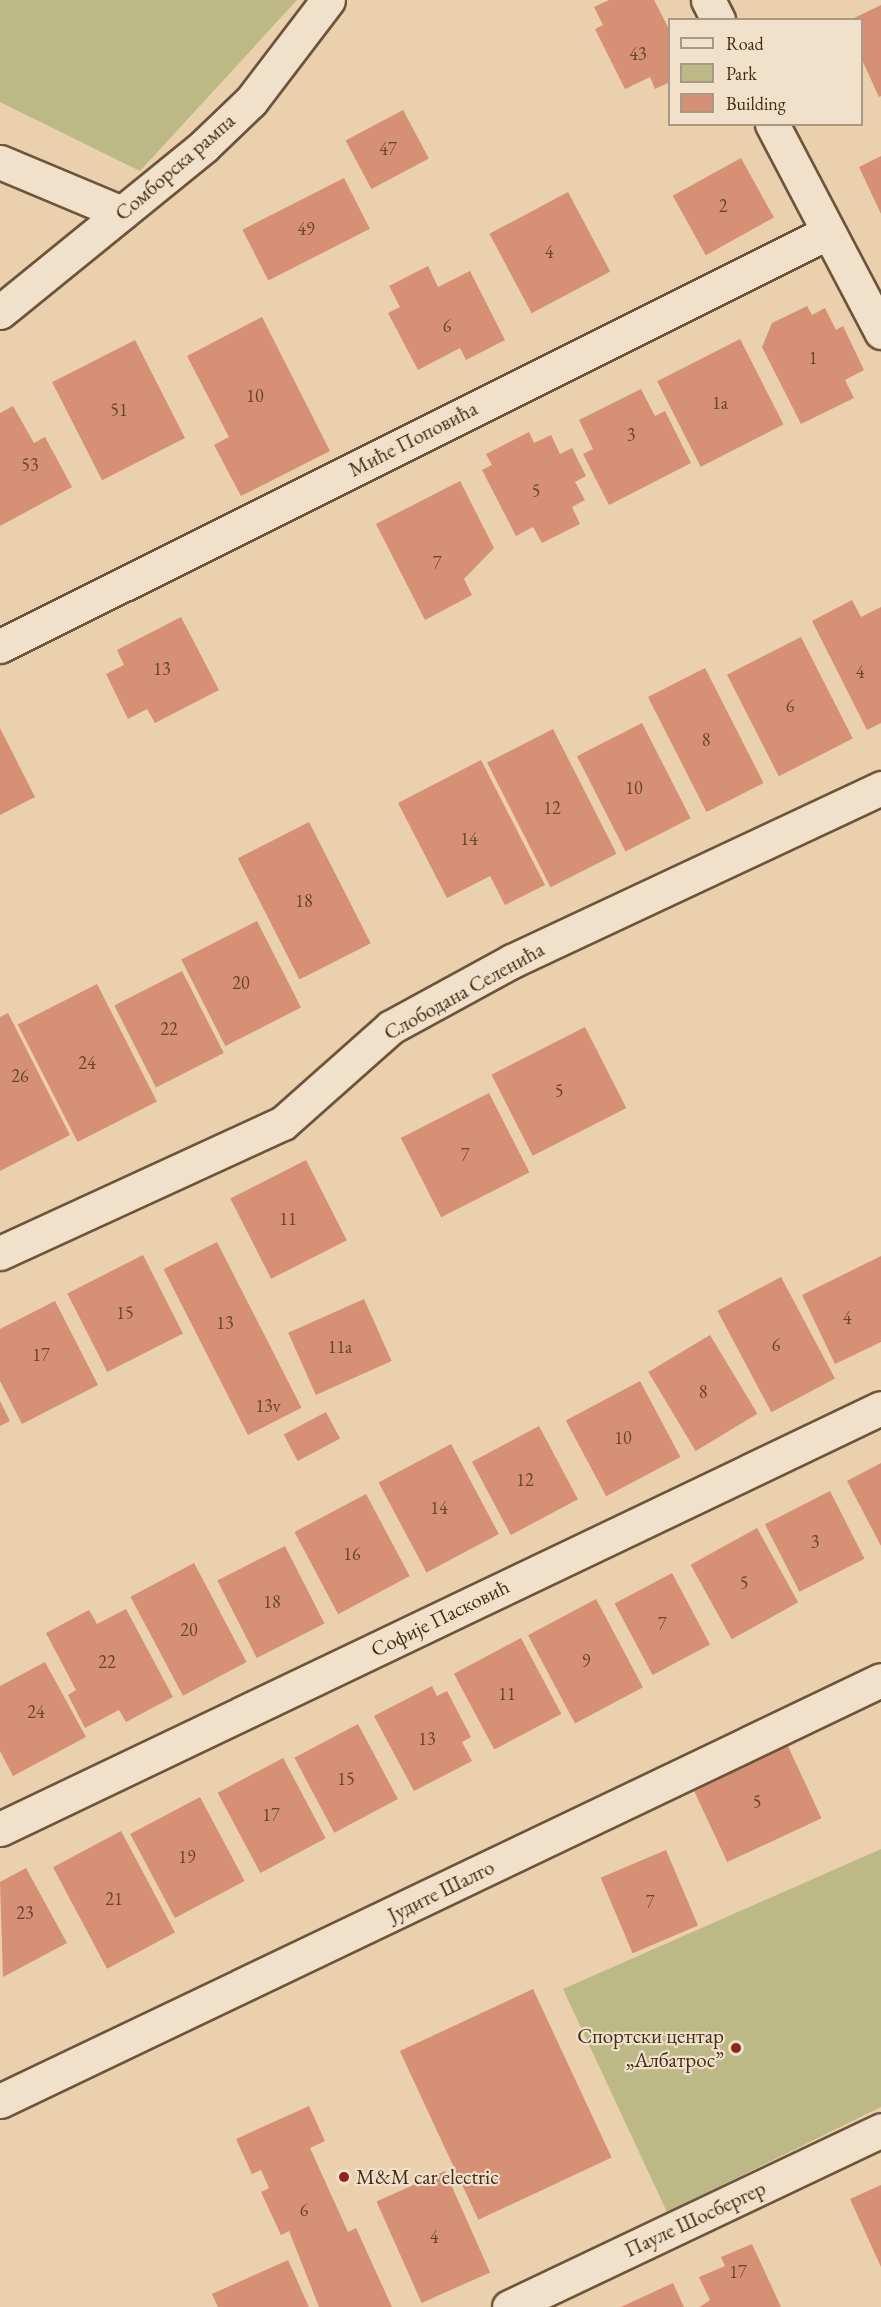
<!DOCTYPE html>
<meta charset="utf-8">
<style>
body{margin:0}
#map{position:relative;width:881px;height:2307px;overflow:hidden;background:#ead0ad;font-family:"EB Garamond",serif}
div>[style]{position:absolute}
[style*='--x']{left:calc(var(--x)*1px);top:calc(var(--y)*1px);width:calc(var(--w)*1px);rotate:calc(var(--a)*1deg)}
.green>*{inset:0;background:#bcb986}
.building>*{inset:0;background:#d69076;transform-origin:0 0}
.roads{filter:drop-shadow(2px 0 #6d543b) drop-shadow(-2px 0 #6d543b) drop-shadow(0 2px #6d543b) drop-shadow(0 -2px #6d543b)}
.minor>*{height:33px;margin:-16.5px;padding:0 16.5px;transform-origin:16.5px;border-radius:16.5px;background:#f1e0ca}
.tertiary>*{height:33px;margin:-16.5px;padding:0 16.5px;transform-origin:16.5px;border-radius:16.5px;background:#f1e0ca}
.dots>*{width:16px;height:16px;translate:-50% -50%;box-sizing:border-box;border:3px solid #f1e0ca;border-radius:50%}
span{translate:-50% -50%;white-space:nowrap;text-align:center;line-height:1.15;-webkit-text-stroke:4.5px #f1e0ca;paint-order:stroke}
.number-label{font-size:18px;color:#68442d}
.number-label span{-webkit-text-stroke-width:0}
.street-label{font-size:21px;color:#432b15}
.poi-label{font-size:21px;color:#432b15}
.right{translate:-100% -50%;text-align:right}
.left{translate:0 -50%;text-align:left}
.legend{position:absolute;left:668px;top:18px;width:195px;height:108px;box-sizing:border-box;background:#f1e0ca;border:2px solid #ab9882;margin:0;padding:8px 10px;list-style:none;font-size:18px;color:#432b15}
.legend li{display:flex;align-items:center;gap:12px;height:30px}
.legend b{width:30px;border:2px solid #ab9882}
</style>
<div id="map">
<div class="green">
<i style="clip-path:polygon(0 0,297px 0,140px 171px,0 102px)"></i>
<i style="clip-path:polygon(881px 1849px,881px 2107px,667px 2212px,563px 1989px)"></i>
</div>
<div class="building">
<i style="clip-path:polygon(609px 0,654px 0,670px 31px,670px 82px,655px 89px,650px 77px,625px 89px,595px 29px,603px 25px,594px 7px)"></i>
<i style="clip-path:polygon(881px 5px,881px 96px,879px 97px,862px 60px,862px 20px,850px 20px)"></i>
<i style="left:403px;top:110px;width:55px;height:65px;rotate:62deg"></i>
<i style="clip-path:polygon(881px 156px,881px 214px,859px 167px)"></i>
<i style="left:741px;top:158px;width:68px;height:78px;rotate:61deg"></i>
<i style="left:344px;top:178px;width:57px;height:114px;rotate:63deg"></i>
<i style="left:568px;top:192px;width:90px;height:89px;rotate:62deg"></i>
<i style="clip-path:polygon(428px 266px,438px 287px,470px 271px,505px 340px,466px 360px,460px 348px,418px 370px,388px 313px,400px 307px,389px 286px)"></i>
<i style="clip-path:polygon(807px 306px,812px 315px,825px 308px,836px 330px,843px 326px,864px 370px,845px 380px,854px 398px,801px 424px,762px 347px,772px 323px)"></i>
<i style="clip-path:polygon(262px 317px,330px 451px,241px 496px,214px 445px,229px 437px,187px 356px)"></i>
<i style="left:740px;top:339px;width:96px;height:93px;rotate:63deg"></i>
<i style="left:135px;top:340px;width:110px;height:93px;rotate:63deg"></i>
<i style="clip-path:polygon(641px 389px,655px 416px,665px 411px,691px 463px,609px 505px,583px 454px,593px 449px,579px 420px)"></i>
<i style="clip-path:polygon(13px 406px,34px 443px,45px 437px,72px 487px,0 526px,0 413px)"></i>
<i style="clip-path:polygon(529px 432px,534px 443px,551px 435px,560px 454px,572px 448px,586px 476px,575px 482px,585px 500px,572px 507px,580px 524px,542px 543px,533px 527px,516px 536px,482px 470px,492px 465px,486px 454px)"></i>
<i style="clip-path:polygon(460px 481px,494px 548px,464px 579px,472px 595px,425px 620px,376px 524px)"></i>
<i style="clip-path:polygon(852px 600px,861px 617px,881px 607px,881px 723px,867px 730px,812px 621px)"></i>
<i style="clip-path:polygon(181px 617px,219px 690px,155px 723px,147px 709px,128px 719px,106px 674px,124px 665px,117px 650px)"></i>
<i style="left:801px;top:637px;width:114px;height:83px;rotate:63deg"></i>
<i style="left:705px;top:668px;width:129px;height:64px;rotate:63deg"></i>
<i style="left:642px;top:723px;width:107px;height:73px;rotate:63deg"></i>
<i style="clip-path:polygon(0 728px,35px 797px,0 815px)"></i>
<i style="left:553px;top:729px;width:140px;height:74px;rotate:63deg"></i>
<i style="clip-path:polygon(481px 760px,545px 885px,505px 905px,490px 876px,447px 898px,398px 803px)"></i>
<i style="left:309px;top:822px;width:136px;height:80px;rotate:63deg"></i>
<i style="left:257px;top:921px;width:97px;height:85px;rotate:63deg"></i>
<i style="left:182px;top:971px;width:92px;height:76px;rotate:63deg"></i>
<i style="left:97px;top:984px;width:132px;height:89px;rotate:63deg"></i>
<i style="clip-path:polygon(8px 1013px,70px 1135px,0 1171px,0 1017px)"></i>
<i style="left:585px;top:1027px;width:91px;height:105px;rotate:63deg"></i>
<i style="left:489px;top:1093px;width:89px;height:99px;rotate:63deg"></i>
<i style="left:306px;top:1160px;width:90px;height:85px;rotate:63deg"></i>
<i style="left:217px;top:1242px;width:186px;height:60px;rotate:63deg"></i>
<i style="left:143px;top:1255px;width:88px;height:85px;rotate:63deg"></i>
<i style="clip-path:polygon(881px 1256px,881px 1342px,835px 1364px,802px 1295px)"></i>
<i style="left:781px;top:1277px;width:115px;height:72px;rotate:62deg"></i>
<i style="left:364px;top:1299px;width:68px;height:83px;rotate:66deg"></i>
<i style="clip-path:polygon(55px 1301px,98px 1385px,22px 1424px,0 1381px,0 1329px)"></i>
<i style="left:710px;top:1335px;width:92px;height:72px;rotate:59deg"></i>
<i style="left:640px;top:1381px;width:86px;height:84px;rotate:62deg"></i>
<i style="clip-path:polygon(0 1401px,10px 1421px,0 1426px)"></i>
<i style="left:326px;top:1412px;width:30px;height:48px;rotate:62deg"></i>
<i style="left:539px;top:1426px;width:83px;height:76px;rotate:62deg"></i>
<i style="left:451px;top:1444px;width:102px;height:82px;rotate:62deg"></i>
<i style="clip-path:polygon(881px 1463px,881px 1546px,847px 1481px)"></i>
<i style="left:830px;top:1491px;width:76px;height:73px;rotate:63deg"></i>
<i style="left:366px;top:1494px;width:93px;height:81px;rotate:62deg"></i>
<i style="left:757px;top:1528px;width:85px;height:76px;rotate:61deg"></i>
<i style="left:285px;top:1546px;width:87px;height:76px;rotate:63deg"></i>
<i style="left:194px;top:1563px;width:112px;height:72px;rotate:62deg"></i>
<i style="left:672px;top:1573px;width:81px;height:65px;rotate:62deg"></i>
<i style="left:596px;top:1599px;width:100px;height:77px;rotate:62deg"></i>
<i style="clip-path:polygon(126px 1609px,173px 1697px,126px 1722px,119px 1710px,85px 1728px,68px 1695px,76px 1690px,46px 1633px,89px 1610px,97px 1624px)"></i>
<i style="left:521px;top:1638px;width:86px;height:76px;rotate:62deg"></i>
<i style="clip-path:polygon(45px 1662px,86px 1737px,13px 1776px,0 1751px,0 1686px)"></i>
<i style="clip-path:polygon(432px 1686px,437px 1696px,447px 1691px,471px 1737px,462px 1742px,472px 1761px,414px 1791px,374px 1716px)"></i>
<i style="left:358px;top:1724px;width:85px;height:72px;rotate:62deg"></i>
<i style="left:786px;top:1742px;width:84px;height:104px;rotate:65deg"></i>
<i style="left:283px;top:1758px;width:91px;height:74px;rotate:62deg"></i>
<i style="left:200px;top:1797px;width:95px;height:79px;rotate:62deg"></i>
<i style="left:121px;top:1831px;width:115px;height:77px;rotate:62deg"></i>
<i style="left:666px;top:1850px;width:82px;height:71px;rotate:67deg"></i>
<i style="clip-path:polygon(26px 1868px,67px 1943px,3px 1977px,0 1882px)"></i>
<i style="left:533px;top:1989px;width:186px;height:147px;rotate:65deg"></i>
<i style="clip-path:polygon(309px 2106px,325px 2141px,310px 2148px,348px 2232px,356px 2228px,392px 2307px,319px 2307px,289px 2231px,281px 2235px,261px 2192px,269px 2188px,261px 2170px,252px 2174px,236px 2139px)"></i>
<i style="left:445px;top:2171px;width:111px;height:75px;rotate:66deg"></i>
<i style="clip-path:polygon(881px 2185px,881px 2267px,850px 2199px)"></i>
<i style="clip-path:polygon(752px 2244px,781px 2307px,700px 2307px,710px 2300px,699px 2277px,725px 2266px,721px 2257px)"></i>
<i style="clip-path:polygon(288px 2260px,309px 2307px,218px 2307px,212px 2294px)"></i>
<i style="clip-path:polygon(673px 2283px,684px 2307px,621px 2307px)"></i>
</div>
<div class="roads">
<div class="minor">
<i style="--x:0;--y:162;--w:132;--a:22.7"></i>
<i style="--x:0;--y:312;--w:263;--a:-39.1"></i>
<i style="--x:204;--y:146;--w:65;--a:-43.8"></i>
<i style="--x:251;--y:101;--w:127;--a:-52.7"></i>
<i style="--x:0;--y:646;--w:924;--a:-26.54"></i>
<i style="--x:0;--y:1253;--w:311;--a:-24.7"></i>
<i style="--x:283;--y:1123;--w:144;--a:-41.6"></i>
<i style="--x:391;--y:1027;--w:138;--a:-28.6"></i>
<i style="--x:512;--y:961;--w:408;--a:-25.1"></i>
<i style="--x:0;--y:1829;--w:976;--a:-25.54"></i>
<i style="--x:0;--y:2101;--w:976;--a:-25.54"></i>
<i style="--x:509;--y:2307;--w:412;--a:-25.4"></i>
</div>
<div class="tertiary">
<i style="--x:708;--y:0;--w:22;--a:63"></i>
<i style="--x:772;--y:124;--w:235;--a:62.3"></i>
</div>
</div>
<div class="dots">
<i style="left:736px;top:2048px;background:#8f2418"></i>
<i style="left:344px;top:2177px;background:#8f2418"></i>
</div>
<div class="number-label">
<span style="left:638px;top:54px">43</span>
<span style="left:388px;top:149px">47</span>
<span style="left:723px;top:206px">2</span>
<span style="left:306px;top:229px">49</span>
<span style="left:549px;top:252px">4</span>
<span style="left:447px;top:326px">6</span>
<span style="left:813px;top:358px">1</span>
<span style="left:255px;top:396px">10</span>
<span style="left:720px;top:403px">1a</span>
<span style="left:119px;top:410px">51</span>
<span style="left:631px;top:435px">3</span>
<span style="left:30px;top:465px">53</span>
<span style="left:536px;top:491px">5</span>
<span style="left:437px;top:563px">7</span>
<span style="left:162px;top:669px">13</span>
<span style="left:860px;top:672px">4</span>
<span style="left:790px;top:706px">6</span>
<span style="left:706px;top:740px">8</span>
<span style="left:634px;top:788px">10</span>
<span style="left:552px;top:808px">12</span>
<span style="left:469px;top:839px">14</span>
<span style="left:304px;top:901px">18</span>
<span style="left:241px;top:983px">20</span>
<span style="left:169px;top:1029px">22</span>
<span style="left:87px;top:1063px">24</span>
<span style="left:20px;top:1076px">26</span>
<span style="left:559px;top:1091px">5</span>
<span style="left:465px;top:1155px">7</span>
<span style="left:288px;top:1219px">11</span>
<span style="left:125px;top:1313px">15</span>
<span style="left:847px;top:1318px">4</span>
<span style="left:225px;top:1323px">13</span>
<span style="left:776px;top:1345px">6</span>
<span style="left:340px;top:1347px">11a</span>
<span style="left:41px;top:1355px">17</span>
<span style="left:703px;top:1392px">8</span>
<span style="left:268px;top:1406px">13v</span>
<span style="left:623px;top:1438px">10</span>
<span style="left:525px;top:1480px">12</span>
<span style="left:439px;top:1508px">14</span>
<span style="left:815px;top:1542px">3</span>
<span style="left:352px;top:1554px">16</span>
<span style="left:744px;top:1583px">5</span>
<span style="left:272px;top:1602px">18</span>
<span style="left:662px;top:1624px">7</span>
<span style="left:189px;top:1630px">20</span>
<span style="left:586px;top:1661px">9</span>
<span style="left:107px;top:1662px">22</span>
<span style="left:507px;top:1694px">11</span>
<span style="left:36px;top:1712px">24</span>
<span style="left:427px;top:1739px">13</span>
<span style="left:346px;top:1779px">15</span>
<span style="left:757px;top:1802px">5</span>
<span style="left:271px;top:1815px">17</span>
<span style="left:187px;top:1857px">19</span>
<span style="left:114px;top:1899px">21</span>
<span style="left:650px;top:1902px">7</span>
<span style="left:25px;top:1913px">23</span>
<span style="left:304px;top:2210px">6</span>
<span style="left:434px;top:2237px">4</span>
<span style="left:738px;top:2272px">17</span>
</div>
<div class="street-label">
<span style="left:175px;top:167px;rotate:-41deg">Сомборска рампа</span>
<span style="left:413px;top:439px;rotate:-27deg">Миће Поповића</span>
<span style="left:464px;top:991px;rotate:-29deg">Слободана Селенића</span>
<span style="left:440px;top:1618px;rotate:-26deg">Софије Пасковић</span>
<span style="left:441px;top:1891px;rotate:-26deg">Јудите Шалго</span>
<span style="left:695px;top:2219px;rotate:-25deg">Пауле Шосбергер</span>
</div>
<div class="poi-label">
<span class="right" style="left:724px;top:2048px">Спортски центар<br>„Албатрос”</span>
<span class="left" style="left:356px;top:2177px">M&amp;M car electric</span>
</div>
<ul class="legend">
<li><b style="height:8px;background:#f1e0ca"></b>Road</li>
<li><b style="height:16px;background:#bcb986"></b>Park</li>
<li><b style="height:16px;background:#d69076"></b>Building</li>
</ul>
</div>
